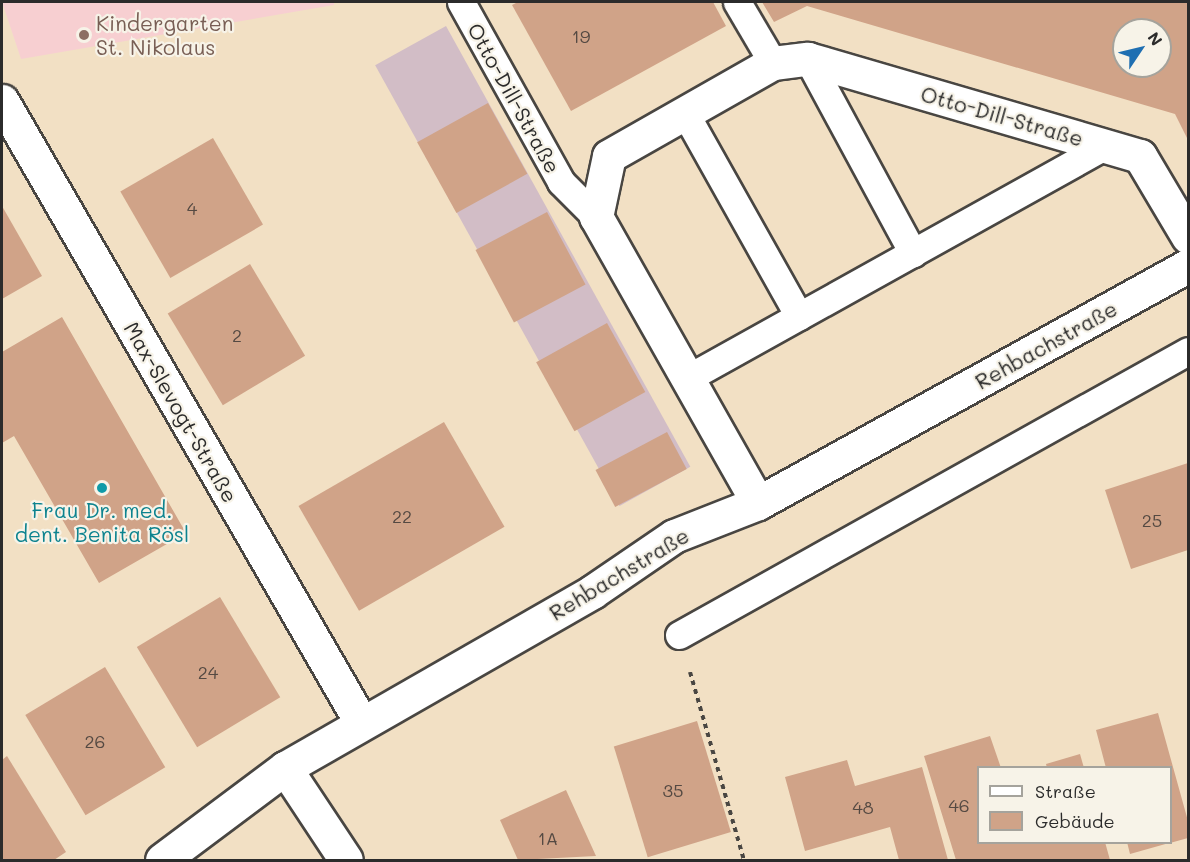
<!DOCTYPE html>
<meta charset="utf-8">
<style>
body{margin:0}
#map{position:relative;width:1190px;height:862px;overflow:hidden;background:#f2e0c4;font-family:Mali,sans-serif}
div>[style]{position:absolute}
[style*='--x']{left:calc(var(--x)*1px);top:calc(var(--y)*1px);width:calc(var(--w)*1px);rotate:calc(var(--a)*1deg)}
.built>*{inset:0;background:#f7cfd1}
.industrial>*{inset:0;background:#d2bdc6;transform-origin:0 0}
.building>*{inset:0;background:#d0a388;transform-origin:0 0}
.path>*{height:4px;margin-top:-2px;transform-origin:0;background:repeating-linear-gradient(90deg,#494642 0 4.5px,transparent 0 9px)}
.roads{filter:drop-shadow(2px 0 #494642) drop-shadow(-2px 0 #494642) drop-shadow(0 2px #494642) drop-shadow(0 -2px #494642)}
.service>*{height:27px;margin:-13.5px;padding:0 13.5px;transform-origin:13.5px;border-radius:13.5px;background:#fff}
.minor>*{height:33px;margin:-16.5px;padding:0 16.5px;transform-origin:16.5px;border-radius:16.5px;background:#fff}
.dots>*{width:16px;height:16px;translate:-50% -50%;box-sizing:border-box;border:3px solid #f7f3e8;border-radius:50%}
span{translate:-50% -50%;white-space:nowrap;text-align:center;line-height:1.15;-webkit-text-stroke:4.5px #f7f3e8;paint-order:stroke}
.number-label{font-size:18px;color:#544942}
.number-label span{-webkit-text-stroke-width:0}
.education-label{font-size:21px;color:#785e54}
.left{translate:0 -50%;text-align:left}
.street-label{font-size:21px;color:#2b2b2b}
.culture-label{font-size:21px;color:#0d838f}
.frame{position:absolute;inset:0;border:3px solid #2b2b2b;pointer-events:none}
.legend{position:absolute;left:977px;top:766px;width:195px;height:78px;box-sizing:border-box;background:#f7f3e8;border:2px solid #a5a39c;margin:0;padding:8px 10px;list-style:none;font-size:18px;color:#2b2b2b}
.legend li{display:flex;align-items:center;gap:12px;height:30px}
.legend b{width:30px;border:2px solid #a5a39c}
.north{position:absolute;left:1112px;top:18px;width:60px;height:60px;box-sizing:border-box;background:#f7f3e8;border:2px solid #a5a39c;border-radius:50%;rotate:55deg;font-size:16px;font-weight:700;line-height:24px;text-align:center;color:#2b2b2b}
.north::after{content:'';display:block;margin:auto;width:21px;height:27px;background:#1f6fb2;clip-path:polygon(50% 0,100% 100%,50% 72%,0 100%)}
</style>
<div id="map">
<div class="built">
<i style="clip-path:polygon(2px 2px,334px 2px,334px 5px,21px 59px)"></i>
</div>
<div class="industrial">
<i style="left:446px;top:26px;width:504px;height:81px;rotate:61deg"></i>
</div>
<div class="building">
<i style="clip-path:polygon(518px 2px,713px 2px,726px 26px,571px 111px,512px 5px)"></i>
<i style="clip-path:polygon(evenodd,762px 2px,1188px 2px,1188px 140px,1175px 114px,807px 6px,774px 22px,762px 2px,1124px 30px,1160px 30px,1160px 66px,1124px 66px,1124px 30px)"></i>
<i style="left:488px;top:103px;width:81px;height:81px;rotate:61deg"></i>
<i style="left:213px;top:138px;width:100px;height:107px;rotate:60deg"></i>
<i style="clip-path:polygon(2px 206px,42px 276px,2px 299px)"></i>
<i style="left:547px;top:212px;width:82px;height:81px;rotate:62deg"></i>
<i style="left:250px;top:264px;width:107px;height:96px;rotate:59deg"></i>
<i style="clip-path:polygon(62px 317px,186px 533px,99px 583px,14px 436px,2px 443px,2px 352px)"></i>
<i style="left:607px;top:323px;width:79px;height:81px;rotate:61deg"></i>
<i style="left:444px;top:422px;width:121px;height:168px;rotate:60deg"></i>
<i style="left:667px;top:432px;width:42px;height:81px;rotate:62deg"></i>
<i style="clip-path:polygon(1188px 463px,1188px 550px,1131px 569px,1105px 490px)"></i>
<i style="left:220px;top:597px;width:117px;height:97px;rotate:59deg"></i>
<i style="left:105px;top:667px;width:117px;height:93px;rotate:59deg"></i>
<i style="clip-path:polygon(1158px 713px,1188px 821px,1188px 838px,1170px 843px,1170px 768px,1106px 768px,1096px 730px)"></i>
<i style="left:697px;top:721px;width:116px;height:87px;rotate:73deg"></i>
<i style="clip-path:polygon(990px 736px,1001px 768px,978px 768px,978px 842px,1105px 842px,1110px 860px,956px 860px,924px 756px)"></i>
<i style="clip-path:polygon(1080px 754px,1084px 768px,1047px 768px,1046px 764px)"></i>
<i style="clip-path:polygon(7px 756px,66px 852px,54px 860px,2px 860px,2px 760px)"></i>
<i style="clip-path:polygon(847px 760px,855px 786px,922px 767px,948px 860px,899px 860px,890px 827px,805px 851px,785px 777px)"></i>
<i style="clip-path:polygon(566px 790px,596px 856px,518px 860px,500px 820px)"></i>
<i style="clip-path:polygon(1127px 842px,1169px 842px,1169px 843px,1130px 854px)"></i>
</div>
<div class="path">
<i style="--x:690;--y:672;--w:196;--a:74"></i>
</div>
<div class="roads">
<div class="service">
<i style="--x:461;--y:2;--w:206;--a:60.9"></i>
<i style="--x:561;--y:182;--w:49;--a:45"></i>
<i style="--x:737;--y:2;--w:71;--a:59.5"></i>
<i style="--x:808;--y:59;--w:221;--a:61.6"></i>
<i style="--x:685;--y:113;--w:233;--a:60.7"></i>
<i style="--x:686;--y:379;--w:479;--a:-29.1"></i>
<i style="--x:679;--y:635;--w:583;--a:-29.16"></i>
</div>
<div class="minor">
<i style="--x:2;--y:101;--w:717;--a:59.97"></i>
<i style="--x:758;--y:503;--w:329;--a:-119.5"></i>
<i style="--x:596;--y:217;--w:62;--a:-78"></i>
<i style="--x:609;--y:156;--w:189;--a:-29.6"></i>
<i style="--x:773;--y:63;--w:35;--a:-7"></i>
<i style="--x:808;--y:59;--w:346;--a:16.3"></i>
<i style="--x:1140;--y:156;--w:94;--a:59.3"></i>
<i style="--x:285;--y:768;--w:110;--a:56.5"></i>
<i style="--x:162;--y:860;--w:154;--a:-36.8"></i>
<i style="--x:285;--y:768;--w:354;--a:-29.8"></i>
<i style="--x:592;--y:592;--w:99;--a:-34.3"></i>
<i style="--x:674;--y:536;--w:90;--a:-21.4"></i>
<i style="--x:758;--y:503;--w:491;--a:-28.9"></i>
</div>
</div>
<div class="dots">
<i style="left:84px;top:35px;background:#8d6e63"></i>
<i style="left:102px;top:488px;background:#0f9aa8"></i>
</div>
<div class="number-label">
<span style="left:581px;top:36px">19</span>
<span style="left:192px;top:208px">4</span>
<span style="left:237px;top:335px">2</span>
<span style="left:402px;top:516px">22</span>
<span style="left:1152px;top:520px">25</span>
<span style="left:208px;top:672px">24</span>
<span style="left:95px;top:741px">26</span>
<span style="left:673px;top:790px">35</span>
<span style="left:959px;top:805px">46</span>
<span style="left:863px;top:807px">48</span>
<span style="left:548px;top:838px">1A</span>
</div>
<div class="education-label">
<span class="left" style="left:96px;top:35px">Kindergarten<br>St. Nikolaus</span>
</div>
<div class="street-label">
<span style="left:514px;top:98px;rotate:61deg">Otto-Dill-Straße</span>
<span style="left:1002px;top:116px;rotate:16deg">Otto-Dill-Straße</span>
<span style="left:1046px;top:345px;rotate:-29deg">Rehbachstraße</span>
<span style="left:181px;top:412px;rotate:60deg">Max-Slevogt-Straße</span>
<span style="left:619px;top:574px;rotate:-31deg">Rehbachstraße</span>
</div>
<div class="culture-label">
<span style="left:102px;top:522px">Frau Dr. med.<br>dent. Benita Rösl</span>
</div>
<div class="frame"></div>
<ul class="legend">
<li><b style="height:8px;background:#fff"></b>Straße</li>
<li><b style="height:16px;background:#d0a388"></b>Gebäude</li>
</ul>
<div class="north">N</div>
</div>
